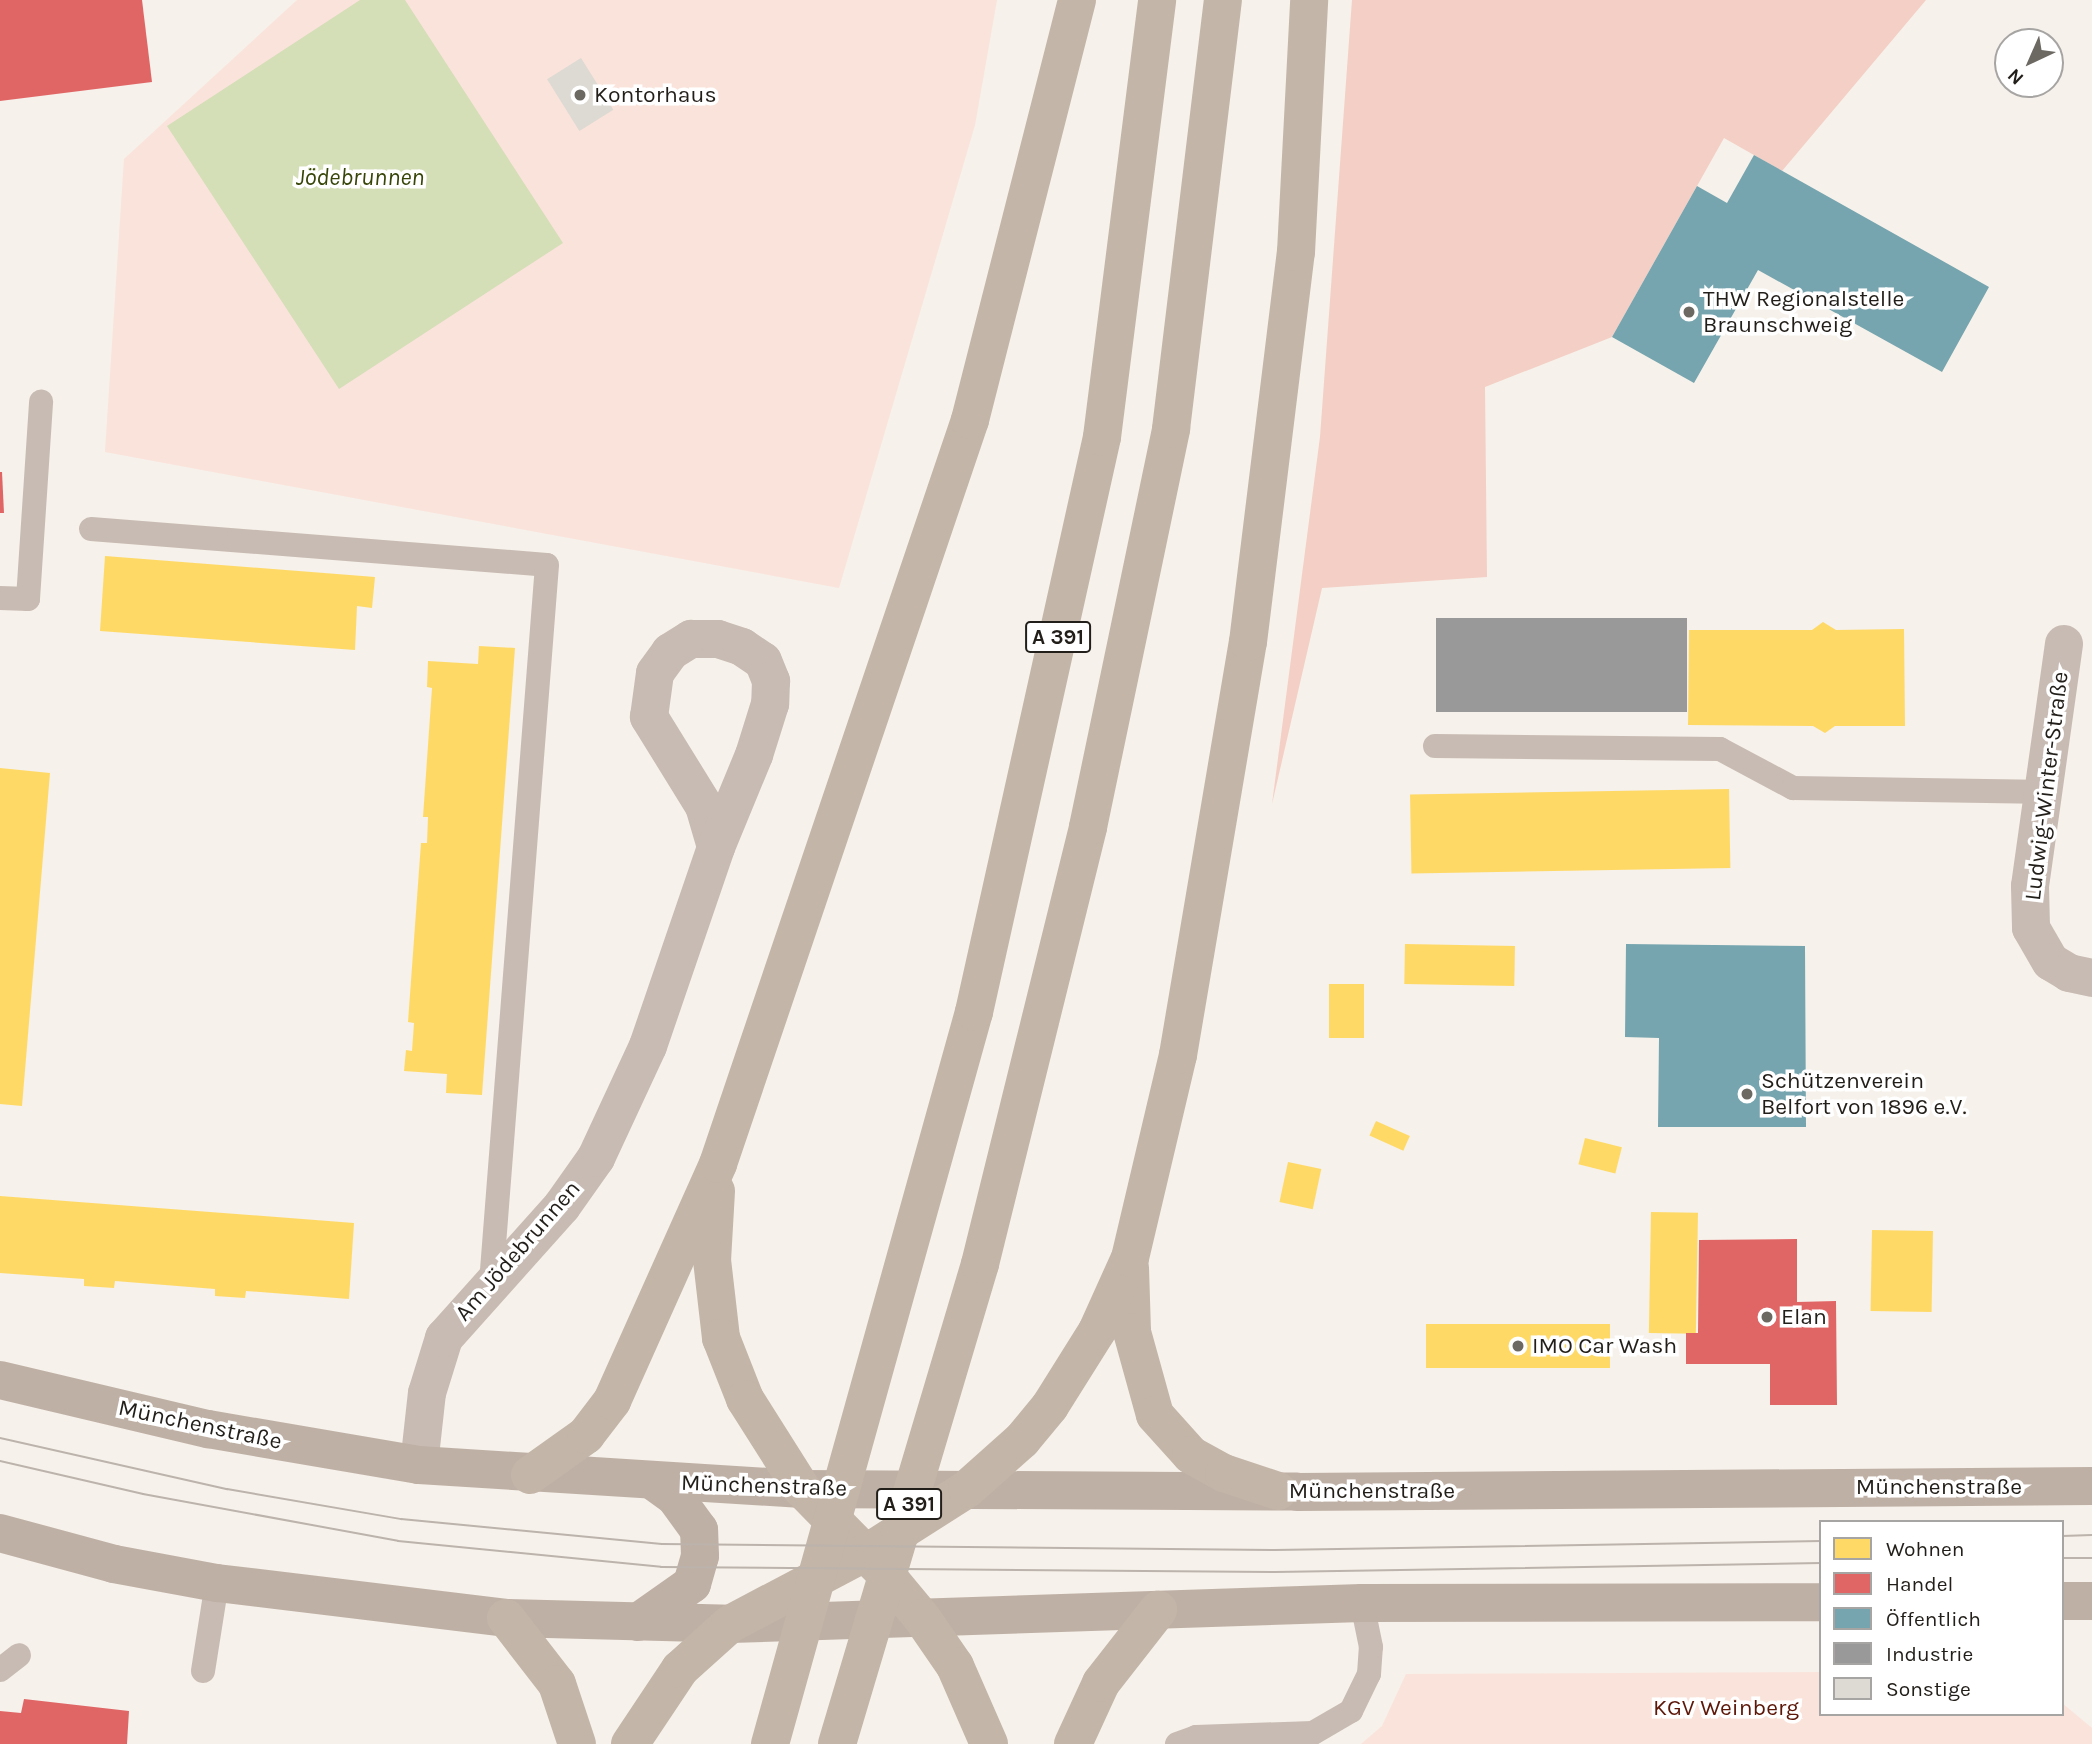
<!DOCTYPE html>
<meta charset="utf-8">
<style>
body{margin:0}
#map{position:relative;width:2092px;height:1744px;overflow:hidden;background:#f6f1ea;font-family:Karla,sans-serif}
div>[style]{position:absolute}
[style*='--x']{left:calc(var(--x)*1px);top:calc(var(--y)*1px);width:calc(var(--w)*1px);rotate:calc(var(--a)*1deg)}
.green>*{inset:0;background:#fae3db}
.forest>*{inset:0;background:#f3cfc5}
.water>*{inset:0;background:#d4deb7}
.homes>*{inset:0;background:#ffd966;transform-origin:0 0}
.shops>*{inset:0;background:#e06666}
.public>*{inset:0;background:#76a5af}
.industry>*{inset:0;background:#999;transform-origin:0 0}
.building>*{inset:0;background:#dcdad3;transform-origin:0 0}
.service>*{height:24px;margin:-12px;padding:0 12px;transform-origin:12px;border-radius:12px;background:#c8bbb3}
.minor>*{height:38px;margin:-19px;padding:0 19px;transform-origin:19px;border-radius:19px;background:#c8bbb3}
.secondary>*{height:38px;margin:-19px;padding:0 19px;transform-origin:19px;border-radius:19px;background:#bfb0a5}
.motorway>*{height:38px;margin:-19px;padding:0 19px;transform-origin:19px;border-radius:19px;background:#c3b5a8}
.tram>*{height:2px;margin:-1px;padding:0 1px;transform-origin:1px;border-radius:1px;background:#bbb3ac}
.dots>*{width:19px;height:19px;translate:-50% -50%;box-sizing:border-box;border:4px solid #fff;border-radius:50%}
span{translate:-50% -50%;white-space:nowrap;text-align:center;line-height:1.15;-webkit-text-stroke:7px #fff;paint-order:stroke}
.shield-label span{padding:2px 5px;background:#fff;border:2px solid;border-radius:5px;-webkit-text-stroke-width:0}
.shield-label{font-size:21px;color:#221e19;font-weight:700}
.poi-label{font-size:23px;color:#221e19}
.left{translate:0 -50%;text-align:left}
.street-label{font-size:23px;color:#221e19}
.park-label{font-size:23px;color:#5c1709}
.water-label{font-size:24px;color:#374508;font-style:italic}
.legend{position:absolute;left:1819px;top:1520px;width:245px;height:196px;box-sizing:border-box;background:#fff;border:2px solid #a7a5a3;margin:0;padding:9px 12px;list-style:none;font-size:21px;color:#221e19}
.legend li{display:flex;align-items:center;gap:14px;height:35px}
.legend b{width:35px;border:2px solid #a7a5a3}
.north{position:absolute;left:1994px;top:28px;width:70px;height:70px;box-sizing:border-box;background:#fff;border:2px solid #a7a5a3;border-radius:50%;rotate:224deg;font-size:19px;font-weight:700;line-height:28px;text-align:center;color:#221e19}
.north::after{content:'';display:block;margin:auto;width:24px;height:32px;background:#6c6862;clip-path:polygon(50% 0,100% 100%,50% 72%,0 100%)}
</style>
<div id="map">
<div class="green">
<i style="clip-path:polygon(297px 0,997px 0,975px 125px,839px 588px,105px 452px,124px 159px)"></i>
<i style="clip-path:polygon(1821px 1672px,1821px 1714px,2062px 1714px,2062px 1703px,2092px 1728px,2092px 1744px,1361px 1744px,1382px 1726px,1406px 1674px)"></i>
</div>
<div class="forest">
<i style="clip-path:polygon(1352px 0,1926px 0,1782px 171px,1724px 138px,1612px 337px,1485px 387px,1487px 577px,1322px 588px,1272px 804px,1320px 437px)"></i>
</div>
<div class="water">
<i style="clip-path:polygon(360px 0,405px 0,563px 243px,339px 389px,167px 126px)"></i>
</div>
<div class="homes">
<i style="clip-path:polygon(105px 556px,375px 577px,372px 608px,357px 606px,355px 650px,100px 631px)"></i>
<i style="clip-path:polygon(1823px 622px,1836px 630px,1904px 629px,1905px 726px,1835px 726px,1825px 733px,1813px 726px,1688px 725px,1689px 630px,1812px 630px)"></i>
<i style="clip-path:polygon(479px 646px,515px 648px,482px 1095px,446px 1093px,447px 1074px,404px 1071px,406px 1050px,412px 1051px,414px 1023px,408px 1022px,421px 843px,427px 843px,428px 817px,423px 817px,432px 688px,427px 687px,428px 661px,478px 664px)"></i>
<i style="clip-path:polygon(0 768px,50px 773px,22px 1106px,0 1104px)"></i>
<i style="left:1729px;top:789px;width:79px;height:319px;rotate:89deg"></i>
<i style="left:1405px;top:944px;width:110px;height:40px;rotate:1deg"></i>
<i style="left:1329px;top:984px;width:35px;height:54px"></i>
<i style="left:1376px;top:1121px;width:37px;height:16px;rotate:24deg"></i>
<i style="left:1585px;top:1138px;width:38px;height:27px;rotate:14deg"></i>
<i style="left:1288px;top:1162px;width:34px;height:41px;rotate:12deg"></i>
<i style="clip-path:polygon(0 1196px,354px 1223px,349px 1299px,246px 1291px,245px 1298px,215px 1296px,215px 1289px,115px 1281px,114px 1288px,84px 1286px,84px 1279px,0 1273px)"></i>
<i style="left:1651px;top:1212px;width:47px;height:121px;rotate:1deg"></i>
<i style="left:1872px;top:1230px;width:61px;height:81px;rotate:1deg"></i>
<i style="left:1610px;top:1324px;width:44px;height:184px;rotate:90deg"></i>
</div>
<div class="shops">
<i style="clip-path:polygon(0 0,142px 0,152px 82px,0 101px)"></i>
<i style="clip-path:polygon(0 472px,2px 472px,4px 513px,0 513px)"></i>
<i style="clip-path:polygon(1797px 1239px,1797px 1302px,1836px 1301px,1837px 1405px,1770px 1405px,1770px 1364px,1686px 1364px,1686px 1333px,1698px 1333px,1699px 1240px)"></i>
<i style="clip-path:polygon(24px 1699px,129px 1711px,127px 1744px,0 1744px,0 1711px,21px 1713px)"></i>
</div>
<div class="public">
<i style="clip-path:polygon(1754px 155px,1989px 287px,1942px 372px,1758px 270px,1694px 383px,1612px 337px,1697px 186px,1727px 203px)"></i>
<i style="clip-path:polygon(1626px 944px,1805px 946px,1806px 1127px,1658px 1127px,1659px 1038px,1625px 1037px)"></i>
</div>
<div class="industry">
<i style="left:1436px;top:618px;width:251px;height:94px"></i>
</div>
<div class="building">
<i style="left:581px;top:58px;width:61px;height:40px;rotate:58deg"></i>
</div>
<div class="service">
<i style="--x:91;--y:529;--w:457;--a:4.5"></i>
<i style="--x:547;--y:565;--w:720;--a:94.46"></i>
<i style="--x:0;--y:598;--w:28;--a:2"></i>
<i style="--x:28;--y:599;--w:198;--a:-86.2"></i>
<i style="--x:1435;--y:746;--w:285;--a:0.6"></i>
<i style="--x:1720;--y:749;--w:83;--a:28.1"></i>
<i style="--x:1793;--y:788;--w:253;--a:0.9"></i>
<i style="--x:0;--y:1670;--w:24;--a:-38"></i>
<i style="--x:203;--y:1671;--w:89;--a:-81"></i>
<i style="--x:1177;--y:1744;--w:20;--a:-20"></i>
<i style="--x:1196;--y:1737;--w:117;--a:-2"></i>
<i style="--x:1313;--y:1733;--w:44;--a:-30.1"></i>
<i style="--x:1351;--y:1711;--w:41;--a:-64.1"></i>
<i style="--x:1369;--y:1674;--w:27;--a:-86"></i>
<i style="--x:1371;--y:1647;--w:45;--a:-101.6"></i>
</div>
<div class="minor">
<i style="--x:2064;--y:644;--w:244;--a:98"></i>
<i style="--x:2030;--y:886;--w:42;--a:88.6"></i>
<i style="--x:2031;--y:928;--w:39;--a:60"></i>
<i style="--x:2051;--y:962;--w:21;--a:31"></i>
<i style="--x:2069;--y:973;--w:24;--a:12"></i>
<i style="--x:419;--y:1465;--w:72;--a:-83.7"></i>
<i style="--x:427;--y:1393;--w:58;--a:-72.8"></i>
<i style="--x:444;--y:1338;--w:177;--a:-48.2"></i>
<i style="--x:562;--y:1206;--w:59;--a:-54.7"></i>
<i style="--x:596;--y:1158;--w:123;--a:-65.1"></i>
<i style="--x:648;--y:1046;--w:210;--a:-71.1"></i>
<i style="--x:716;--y:847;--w:43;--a:-106.3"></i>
<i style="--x:704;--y:806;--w:105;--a:-121.7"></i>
<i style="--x:649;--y:717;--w:44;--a:-82.2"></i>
<i style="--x:655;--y:673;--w:26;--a:-54"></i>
<i style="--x:670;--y:652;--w:25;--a:-32"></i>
<i style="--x:691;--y:639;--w:27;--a:0"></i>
<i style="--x:718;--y:639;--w:25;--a:18"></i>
<i style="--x:742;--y:647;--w:25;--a:34"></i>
<i style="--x:763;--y:661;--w:22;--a:68"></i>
<i style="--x:771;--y:681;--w:23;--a:92"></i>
<i style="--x:770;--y:704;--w:53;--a:107.4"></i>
<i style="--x:754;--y:755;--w:100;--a:112.4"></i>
</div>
<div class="secondary">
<i style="--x:0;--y:1380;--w:214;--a:13.3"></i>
<i style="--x:208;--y:1429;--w:214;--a:9.7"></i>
<i style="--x:419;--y:1465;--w:384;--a:3.6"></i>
<i style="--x:802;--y:1489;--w:495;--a:0.3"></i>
<i style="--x:1297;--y:1492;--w:795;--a:-0.43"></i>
<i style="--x:0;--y:1533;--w:118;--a:15.2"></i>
<i style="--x:114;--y:1564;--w:105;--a:10.5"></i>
<i style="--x:217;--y:1583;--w:291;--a:6.9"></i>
<i style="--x:506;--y:1618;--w:224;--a:1.5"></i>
<i style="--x:730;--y:1624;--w:632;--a:-1.9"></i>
<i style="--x:1362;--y:1603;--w:459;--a:-0.1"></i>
<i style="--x:2062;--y:1601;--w:30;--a:0"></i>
<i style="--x:638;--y:1622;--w:66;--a:-35.1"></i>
<i style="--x:692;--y:1584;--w:29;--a:-74"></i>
<i style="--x:700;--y:1556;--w:26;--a:-92"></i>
<i style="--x:699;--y:1530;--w:41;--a:-126"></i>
<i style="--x:675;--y:1497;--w:27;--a:-144"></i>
</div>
<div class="motorway">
<i style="--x:716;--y:1191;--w:69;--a:93.3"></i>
<i style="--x:712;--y:1260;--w:79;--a:83.4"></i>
<i style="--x:721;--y:1338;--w:66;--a:68.5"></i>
<i style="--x:745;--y:1399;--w:107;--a:57.7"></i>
<i style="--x:802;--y:1489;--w:114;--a:45.4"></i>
<i style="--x:882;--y:1570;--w:62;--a:50.2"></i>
<i style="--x:922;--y:1618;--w:58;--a:55.5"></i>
<i style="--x:955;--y:1666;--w:85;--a:66.4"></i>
<i style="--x:1130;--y:1268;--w:64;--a:88.2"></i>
<i style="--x:1132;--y:1332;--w:86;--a:74.5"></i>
<i style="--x:1155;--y:1415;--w:54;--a:48"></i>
<i style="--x:1191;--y:1455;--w:38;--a:29"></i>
<i style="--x:1224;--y:1473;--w:57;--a:18.4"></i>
<i style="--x:530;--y:1475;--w:69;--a:-35.5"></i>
<i style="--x:586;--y:1435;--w:43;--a:-52.6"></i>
<i style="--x:612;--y:1401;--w:260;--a:-65.9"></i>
<i style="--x:718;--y:1164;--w:786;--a:-71.29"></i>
<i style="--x:970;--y:420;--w:433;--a:-75.7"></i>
<i style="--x:506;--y:1618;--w:83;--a:52.3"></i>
<i style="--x:557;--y:1684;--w:63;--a:71.6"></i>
<i style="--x:630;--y:1744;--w:90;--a:-56.3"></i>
<i style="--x:680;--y:1669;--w:67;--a:-42"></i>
<i style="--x:730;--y:1624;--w:165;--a:-27.8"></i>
<i style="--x:876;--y:1547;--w:108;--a:-32.5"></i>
<i style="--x:967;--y:1489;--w:74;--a:-41.7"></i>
<i style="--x:1022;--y:1440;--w:44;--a:-50.5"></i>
<i style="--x:1050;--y:1406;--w:89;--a:-57.9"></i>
<i style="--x:1097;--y:1331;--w:80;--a:-65.7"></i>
<i style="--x:1130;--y:1258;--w:209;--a:-76.7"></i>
<i style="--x:1178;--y:1055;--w:419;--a:-80.4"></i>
<i style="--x:1248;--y:642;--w:393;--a:-83"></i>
<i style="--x:1296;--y:252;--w:252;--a:-87"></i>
<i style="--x:770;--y:1744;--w:760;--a:-74.43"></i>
<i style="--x:974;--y:1012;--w:589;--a:-77.45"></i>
<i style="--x:1102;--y:437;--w:440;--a:-82.8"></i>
<i style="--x:837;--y:1744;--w:501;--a:-73.41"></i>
<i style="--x:980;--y:1264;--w:450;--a:-76.1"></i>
<i style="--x:1088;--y:827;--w:407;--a:-78.2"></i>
<i style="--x:1171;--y:429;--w:432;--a:-83.1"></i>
<i style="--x:1073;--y:1744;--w:67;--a:-65.3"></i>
<i style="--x:1101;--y:1683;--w:93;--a:-52"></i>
</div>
<div class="tram">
<i style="--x:0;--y:1438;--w:233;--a:12.7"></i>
<i style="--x:227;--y:1489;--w:177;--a:9.8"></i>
<i style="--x:401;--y:1519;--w:262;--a:5.5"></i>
<i style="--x:662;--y:1544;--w:613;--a:0.56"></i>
<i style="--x:1275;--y:1550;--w:546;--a:-0.94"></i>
<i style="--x:0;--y:1461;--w:147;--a:13"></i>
<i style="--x:143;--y:1494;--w:259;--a:10.4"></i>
<i style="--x:398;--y:1541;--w:264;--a:5.6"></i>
<i style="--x:661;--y:1567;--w:614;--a:0.47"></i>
<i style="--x:1275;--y:1572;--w:546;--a:-0.94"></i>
<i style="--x:2062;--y:1536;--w:30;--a:-2"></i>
<i style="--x:2062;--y:1558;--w:30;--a:0"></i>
</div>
<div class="dots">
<i style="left:580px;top:95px;background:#6c6862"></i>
<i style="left:1689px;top:312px;background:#6c6862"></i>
<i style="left:1747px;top:1094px;background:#6c6862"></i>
<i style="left:1767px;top:1317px;background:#6c6862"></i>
<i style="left:1518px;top:1346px;background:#6c6862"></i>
</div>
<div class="shield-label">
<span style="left:1058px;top:637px">A 391</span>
<span style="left:909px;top:1504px">A 391</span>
</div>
<div class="poi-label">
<span class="left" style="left:594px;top:95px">Kontorhaus</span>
<span class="left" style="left:1703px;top:312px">THW Regionalstelle<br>Braunschweig</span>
<span class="left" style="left:1761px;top:1094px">Schützenverein<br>Belfort von 1896 e.V.</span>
<span class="left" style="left:1781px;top:1317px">Elan</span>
<span class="left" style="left:1532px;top:1346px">IMO Car Wash</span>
</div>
<div class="street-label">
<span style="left:2047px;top:786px;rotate:-83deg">Ludwig-Winter-Straße</span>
<span style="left:518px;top:1251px;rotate:-49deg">Am Jödebrunnen</span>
<span style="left:200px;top:1425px;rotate:12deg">Münchenstraße</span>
<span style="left:764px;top:1486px;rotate:2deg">Münchenstraße</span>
<span style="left:1939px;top:1487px">Münchenstraße</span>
<span style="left:1372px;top:1491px">Münchenstraße</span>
</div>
<div class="park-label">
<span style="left:1726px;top:1708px">KGV Weinberg</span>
</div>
<div class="water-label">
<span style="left:360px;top:178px">Jödebrunnen</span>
</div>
<ul class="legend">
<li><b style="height:19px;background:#ffd966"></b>Wohnen</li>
<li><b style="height:19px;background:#e06666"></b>Handel</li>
<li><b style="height:19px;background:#76a5af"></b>Öffentlich</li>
<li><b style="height:19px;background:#999"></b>Industrie</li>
<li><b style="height:19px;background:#dcdad3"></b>Sonstige</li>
</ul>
<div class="north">N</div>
</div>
